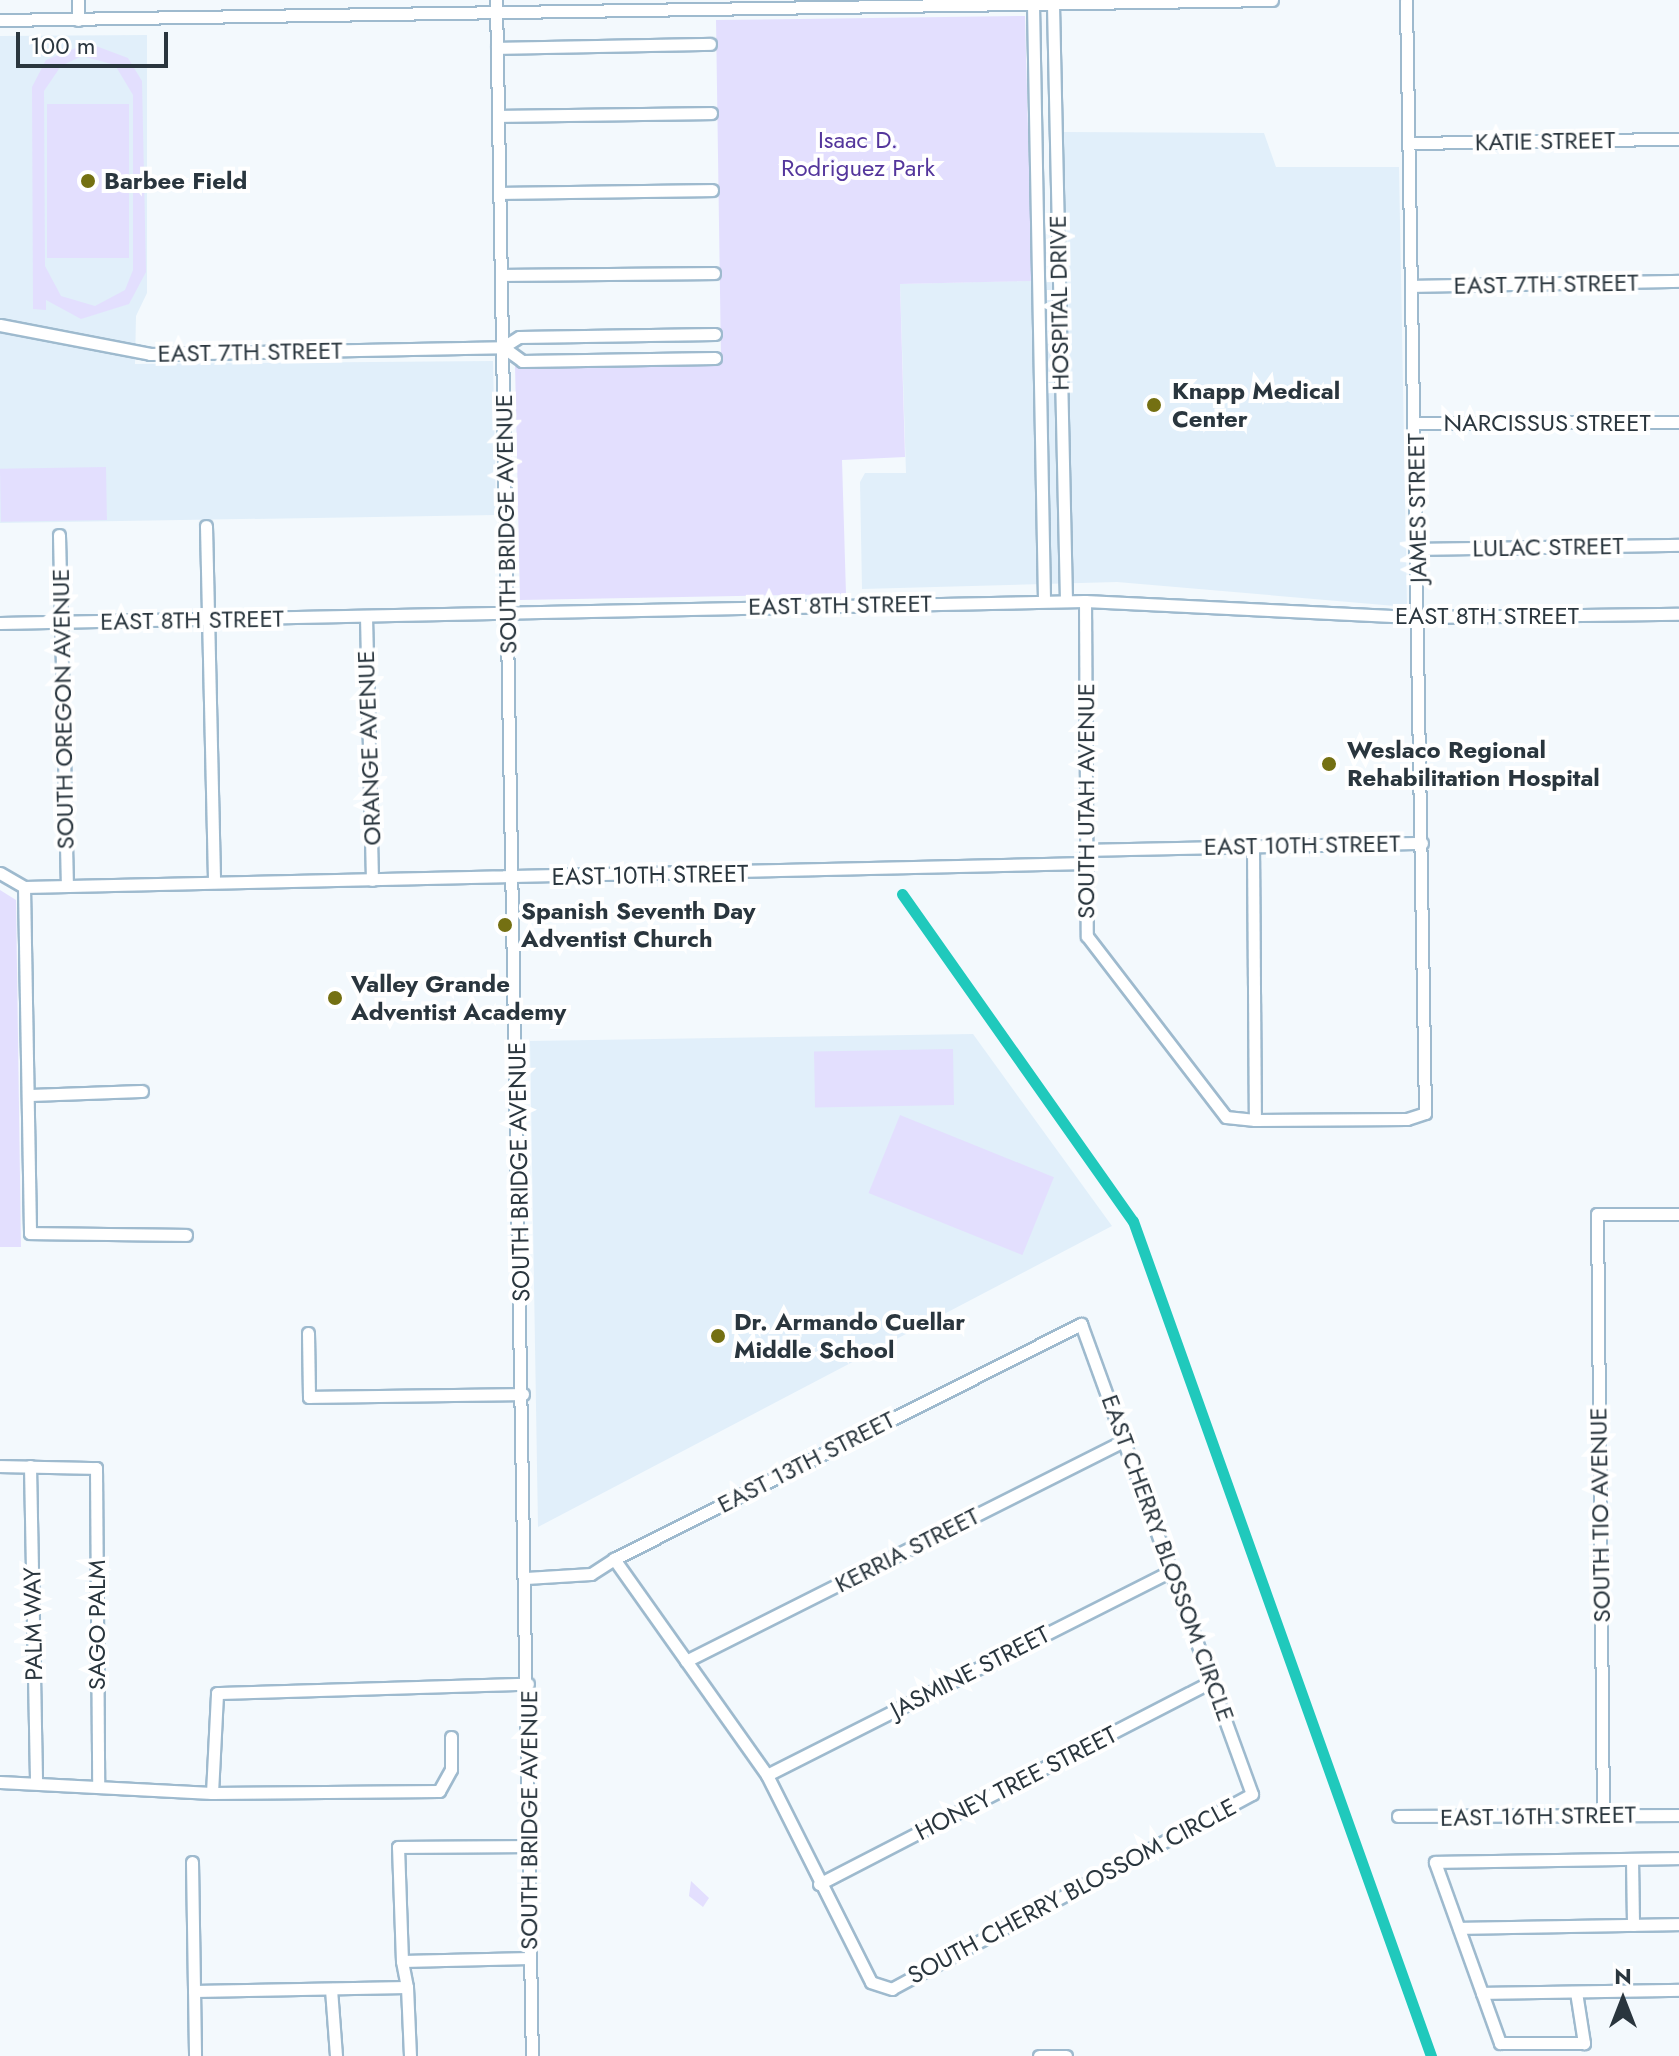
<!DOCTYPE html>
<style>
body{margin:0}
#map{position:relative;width:1679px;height:2056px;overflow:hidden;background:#f3f9fd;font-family:Jost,sans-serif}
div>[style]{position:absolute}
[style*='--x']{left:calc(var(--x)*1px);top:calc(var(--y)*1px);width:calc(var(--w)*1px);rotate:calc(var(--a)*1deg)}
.built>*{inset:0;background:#e1effa}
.green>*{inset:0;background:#e3dffe;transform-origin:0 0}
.canal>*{height:11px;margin:-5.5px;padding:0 5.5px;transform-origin:5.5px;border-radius:5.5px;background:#20c9bc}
.roads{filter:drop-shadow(2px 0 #9ebace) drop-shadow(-2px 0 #9ebace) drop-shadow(0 2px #9ebace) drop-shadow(0 -2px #9ebace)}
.minor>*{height:11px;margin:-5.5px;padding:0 5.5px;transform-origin:5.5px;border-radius:5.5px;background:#fff}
.dots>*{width:22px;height:22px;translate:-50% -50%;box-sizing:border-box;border:4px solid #fff;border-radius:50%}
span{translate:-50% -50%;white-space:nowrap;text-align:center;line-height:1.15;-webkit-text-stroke:8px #fff;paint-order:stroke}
.park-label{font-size:24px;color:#54369c}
.street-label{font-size:24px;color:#2a363e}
.poi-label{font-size:24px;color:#2a363e;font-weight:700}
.left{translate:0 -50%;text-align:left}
.north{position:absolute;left:1583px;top:1960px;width:80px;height:80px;-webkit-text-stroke:6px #fff;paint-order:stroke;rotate:0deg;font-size:22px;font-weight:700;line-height:32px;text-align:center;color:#2a363e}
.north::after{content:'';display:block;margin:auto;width:28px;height:36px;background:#2a363e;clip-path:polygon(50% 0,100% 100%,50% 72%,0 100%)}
.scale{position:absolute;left:16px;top:32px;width:152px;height:36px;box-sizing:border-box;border:4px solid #2a363e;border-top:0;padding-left:10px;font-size:24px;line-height:28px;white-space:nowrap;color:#2a363e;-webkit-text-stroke:6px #fff;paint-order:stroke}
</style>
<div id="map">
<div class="built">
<i style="clip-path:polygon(147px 35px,147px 293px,136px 316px,135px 364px,493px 361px,496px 515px,0 523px,0 36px)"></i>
<i style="clip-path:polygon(1063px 132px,1264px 133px,1276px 167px,1399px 167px,1407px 607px,1117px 582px,862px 589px,860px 482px,865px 473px,906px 473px,900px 284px,1064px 280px)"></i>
<i style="clip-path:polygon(973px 1034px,1112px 1226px,538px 1527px,530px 1041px)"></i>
</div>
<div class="green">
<i style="clip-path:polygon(1025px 16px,1032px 281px,900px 284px,905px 457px,842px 460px,846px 594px,520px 600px,515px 365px,721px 360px,716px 20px)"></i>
<i style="clip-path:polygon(evenodd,88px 43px,128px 58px,142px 81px,146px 272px,129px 304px,81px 319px,46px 300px,46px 310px,33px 309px,32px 87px,46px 60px,88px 43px,82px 56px,115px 65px,133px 95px,133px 270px,125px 290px,95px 306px,61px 296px,45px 266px,44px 91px,61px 66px,82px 56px)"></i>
<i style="left:47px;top:104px;width:82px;height:154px"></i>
<i style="left:106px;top:467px;width:53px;height:106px;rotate:89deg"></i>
<i style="clip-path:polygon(0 890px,16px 900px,21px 1247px,0 1247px)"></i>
<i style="left:953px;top:1049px;width:56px;height:139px;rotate:89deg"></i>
<i style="left:900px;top:1115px;width:166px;height:84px;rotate:22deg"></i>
<i style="clip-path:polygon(691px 1881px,709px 1898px,703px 1907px,689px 1896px)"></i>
</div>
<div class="canal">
<i style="--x:902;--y:894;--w:400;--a:54.8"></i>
<i style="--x:1133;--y:1221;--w:887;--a:70.36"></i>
</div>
<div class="roads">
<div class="minor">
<i style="--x:78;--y:0;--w:20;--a:90"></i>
<i style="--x:496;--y:0;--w:2056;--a:89"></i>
<i style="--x:1033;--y:5;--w:596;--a:88.94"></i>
<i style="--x:1053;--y:5;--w:596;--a:88.75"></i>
<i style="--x:0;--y:20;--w:1272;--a:-0.9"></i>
<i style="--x:497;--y:48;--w:213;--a:-1.1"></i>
<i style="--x:499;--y:116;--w:212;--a:-0.8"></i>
<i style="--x:1411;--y:143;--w:268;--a:-0.9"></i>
<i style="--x:501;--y:193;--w:211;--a:-0.8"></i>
<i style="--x:503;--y:275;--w:211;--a:-0.5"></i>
<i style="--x:1413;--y:286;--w:266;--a:-1.1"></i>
<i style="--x:0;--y:325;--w:153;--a:10.9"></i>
<i style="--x:150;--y:354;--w:353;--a:-1.1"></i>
<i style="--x:503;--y:347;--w:19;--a:-32"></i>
<i style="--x:519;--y:337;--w:196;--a:-0.9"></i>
<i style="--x:503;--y:347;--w:24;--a:36"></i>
<i style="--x:522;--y:361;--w:193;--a:-0.9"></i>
<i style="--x:1416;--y:423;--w:263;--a:-0.2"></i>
<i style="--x:206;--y:526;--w:356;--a:88.7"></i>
<i style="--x:59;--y:535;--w:349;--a:88.7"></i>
<i style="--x:1417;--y:549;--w:262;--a:-0.9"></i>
<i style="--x:1085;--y:601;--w:335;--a:89.7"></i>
<i style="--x:1087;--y:936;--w:228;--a:52.5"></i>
<i style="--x:1226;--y:1117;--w:29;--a:6"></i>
<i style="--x:366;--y:616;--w:264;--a:88.7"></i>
<i style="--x:0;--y:623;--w:1085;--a:-1.16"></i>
<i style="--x:1085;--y:601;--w:333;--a:2.8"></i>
<i style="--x:1418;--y:617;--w:261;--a:-0.7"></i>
<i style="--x:1253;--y:846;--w:274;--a:89.6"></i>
<i style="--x:1255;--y:1120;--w:152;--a:-0.4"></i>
<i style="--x:1407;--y:1119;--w:19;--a:-18"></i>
<i style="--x:1425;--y:1113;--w:1113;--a:-90.98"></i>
<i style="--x:1087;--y:850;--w:335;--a:-1.2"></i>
<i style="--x:0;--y:873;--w:28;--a:30"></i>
<i style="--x:24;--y:887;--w:1063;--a:-1.29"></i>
<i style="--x:24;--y:887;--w:346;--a:89"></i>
<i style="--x:30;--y:1233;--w:156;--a:0.7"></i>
<i style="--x:29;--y:1095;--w:113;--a:-2"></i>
<i style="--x:308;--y:1333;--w:64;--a:89.1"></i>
<i style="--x:309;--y:1397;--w:214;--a:-0.8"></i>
<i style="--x:0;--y:1466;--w:96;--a:1.2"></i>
<i style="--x:96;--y:1468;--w:314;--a:89.6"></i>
<i style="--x:30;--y:1466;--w:316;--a:88.9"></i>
<i style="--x:526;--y:1578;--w:65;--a:-3.5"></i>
<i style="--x:591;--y:1574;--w:27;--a:-33"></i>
<i style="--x:614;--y:1559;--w:523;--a:-26.71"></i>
<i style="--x:1081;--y:1324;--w:500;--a:70.01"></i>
<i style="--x:1252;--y:1794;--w:409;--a:151.6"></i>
<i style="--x:892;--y:1989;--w:22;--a:-162"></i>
<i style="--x:871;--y:1982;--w:232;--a:-116.7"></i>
<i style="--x:767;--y:1775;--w:265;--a:-125.3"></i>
<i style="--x:686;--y:1661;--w:494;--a:-26.7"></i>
<i style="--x:767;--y:1775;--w:455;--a:-26.8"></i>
<i style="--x:0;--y:1782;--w:212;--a:3"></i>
<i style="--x:212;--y:1793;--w:227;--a:-0.5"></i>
<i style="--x:439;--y:1791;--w:25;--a:-61"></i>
<i style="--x:451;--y:1769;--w:32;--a:-90"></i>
<i style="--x:212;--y:1793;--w:100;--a:-87.1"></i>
<i style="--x:217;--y:1693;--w:311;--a:-1.7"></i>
<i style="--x:1398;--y:1816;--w:281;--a:-0.2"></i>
<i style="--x:1603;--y:1816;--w:602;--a:-90.57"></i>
<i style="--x:1597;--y:1214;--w:82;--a:0"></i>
<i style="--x:1632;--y:1859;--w:66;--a:89.1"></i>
<i style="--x:192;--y:1862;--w:194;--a:89.1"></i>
<i style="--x:819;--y:1884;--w:442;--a:-27.3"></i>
<i style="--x:1459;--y:1928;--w:220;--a:-1"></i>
<i style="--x:402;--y:1961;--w:114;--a:-92"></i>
<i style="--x:398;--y:1847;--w:132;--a:-0.4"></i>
<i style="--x:407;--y:1987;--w:69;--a:87.5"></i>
<i style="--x:331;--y:1989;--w:67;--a:85.7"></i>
<i style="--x:194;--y:1991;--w:213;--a:-1.1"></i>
<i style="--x:407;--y:1987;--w:26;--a:-101"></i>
<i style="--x:402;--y:1961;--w:128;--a:-1.3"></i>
<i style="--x:1576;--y:1992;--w:52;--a:81.1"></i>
<i style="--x:1584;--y:2043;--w:84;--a:180"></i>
<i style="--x:1500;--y:2043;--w:192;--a:-109.8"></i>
<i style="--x:1435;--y:1862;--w:244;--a:-0.9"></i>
<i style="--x:1482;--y:1993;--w:197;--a:-0.9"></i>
<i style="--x:1039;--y:2056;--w:27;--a:0"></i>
</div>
</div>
<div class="dots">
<i style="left:88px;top:181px;background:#747012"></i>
<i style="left:1154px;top:405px;background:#747012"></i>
<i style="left:1329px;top:764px;background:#747012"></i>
<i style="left:505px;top:925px;background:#747012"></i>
<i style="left:335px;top:998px;background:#747012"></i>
<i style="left:718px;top:1336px;background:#747012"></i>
</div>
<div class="park-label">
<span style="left:858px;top:154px">Isaac D.<br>Rodriguez Park</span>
</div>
<div class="street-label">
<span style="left:1545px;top:141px;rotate:-1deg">KATIE STREET</span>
<span style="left:1546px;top:284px;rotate:-1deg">EAST 7TH STREET</span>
<span style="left:1059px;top:303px;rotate:-91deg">HOSPITAL DRIVE</span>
<span style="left:250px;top:352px;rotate:-1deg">EAST 7TH STREET</span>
<span style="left:1547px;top:423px">NARCISSUS STREET</span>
<span style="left:1417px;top:508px;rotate:-91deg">JAMES STREET</span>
<span style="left:506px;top:524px;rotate:-91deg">SOUTH BRIDGE AVENUE</span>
<span style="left:1548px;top:547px;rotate:-1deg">LULAC STREET</span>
<span style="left:840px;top:605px;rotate:-1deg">EAST 8TH STREET</span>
<span style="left:1487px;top:616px">EAST 8TH STREET</span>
<span style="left:192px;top:620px;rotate:-1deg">EAST 8TH STREET</span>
<span style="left:63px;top:709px;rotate:-91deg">SOUTH OREGON AVENUE</span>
<span style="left:369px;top:748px;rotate:-92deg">ORANGE AVENUE</span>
<span style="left:1086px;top:801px;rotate:-90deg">SOUTH UTAH AVENUE</span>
<span style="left:1302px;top:845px;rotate:-1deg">EAST 10TH STREET</span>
<span style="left:650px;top:875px;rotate:-1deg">EAST 10TH STREET</span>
<span style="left:519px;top:1172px;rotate:-91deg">SOUTH BRIDGE AVENUE</span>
<span style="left:806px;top:1462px;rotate:-27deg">EAST 13TH STREET</span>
<span style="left:1600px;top:1515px;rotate:-91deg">SOUTH TIO AVENUE</span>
<span style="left:907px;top:1550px;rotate:-27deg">KERRIA STREET</span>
<span style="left:1168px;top:1558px;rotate:70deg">EAST CHERRY BLOSSOM CIRCLE</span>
<span style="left:33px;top:1624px;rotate:-91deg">PALM WAY</span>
<span style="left:97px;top:1625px;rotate:-90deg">SAGO PALM</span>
<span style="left:970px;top:1672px;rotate:-27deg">JASMINE STREET</span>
<span style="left:1016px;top:1783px;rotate:-27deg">HONEY TREE STREET</span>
<span style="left:1538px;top:1816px;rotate:-1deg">EAST 16TH STREET</span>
<span style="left:529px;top:1820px;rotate:-90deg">SOUTH BRIDGE AVENUE</span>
<span style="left:1072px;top:1891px;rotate:-28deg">SOUTH CHERRY BLOSSOM CIRCLE</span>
</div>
<div class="poi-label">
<span class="left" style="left:104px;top:181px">Barbee Field</span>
<span class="left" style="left:1172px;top:405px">Knapp Medical<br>Center</span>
<span class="left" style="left:1347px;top:764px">Weslaco Regional<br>Rehabilitation Hospital</span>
<span class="left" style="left:521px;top:925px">Spanish Seventh Day<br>Adventist Church</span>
<span class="left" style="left:351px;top:998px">Valley Grande<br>Adventist Academy</span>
<span class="left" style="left:734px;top:1336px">Dr. Armando Cuellar<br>Middle School</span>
</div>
<div class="north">N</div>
<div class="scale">100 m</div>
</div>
